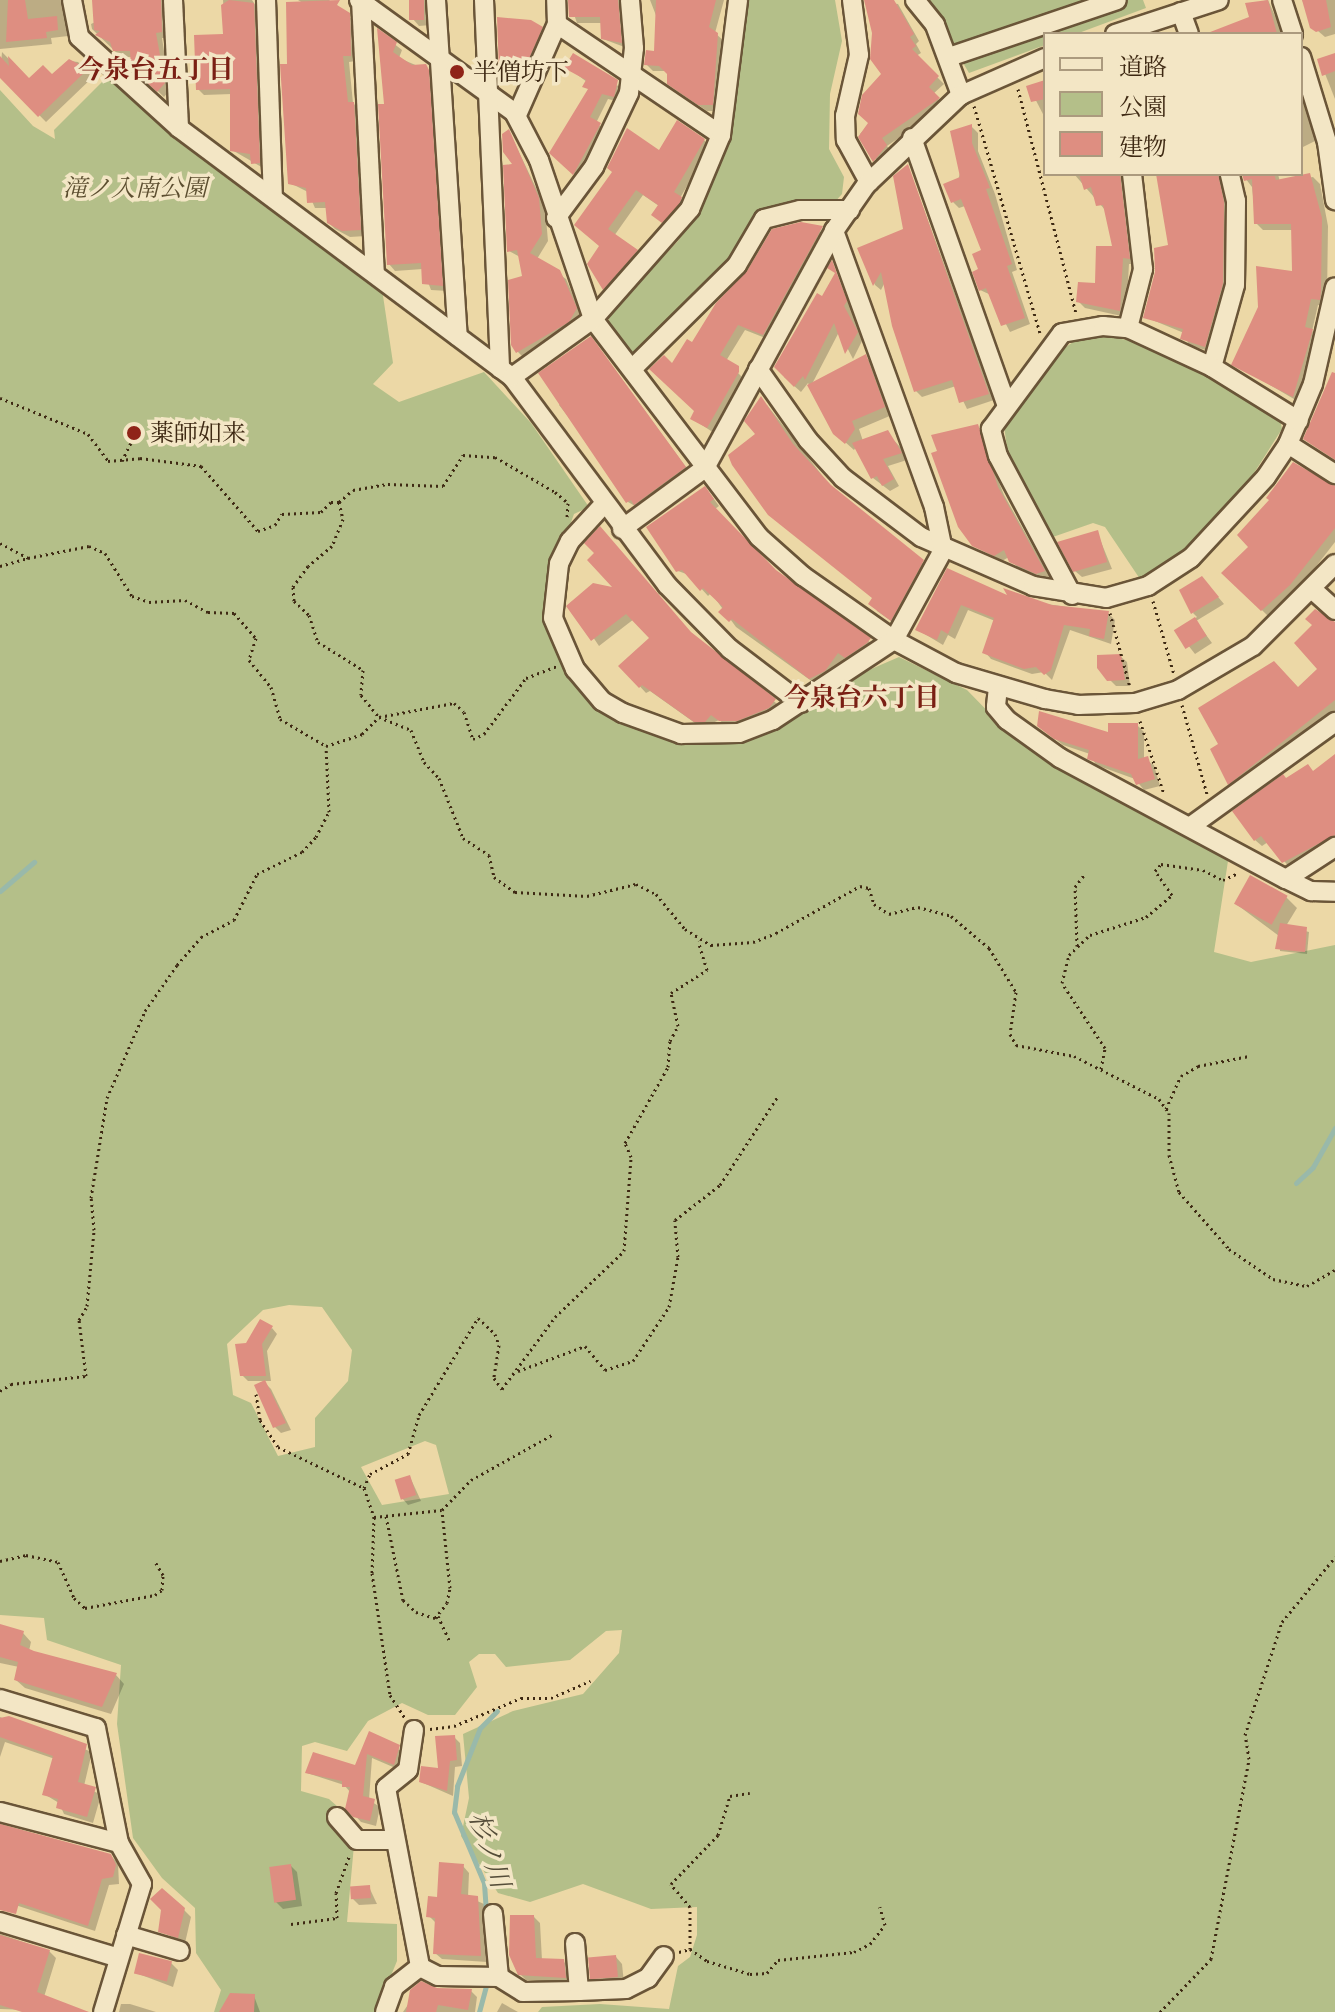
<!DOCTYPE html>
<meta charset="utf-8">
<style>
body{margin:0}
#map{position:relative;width:1335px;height:2012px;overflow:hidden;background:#ecd8a6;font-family:"Libre Caslon Text","Noto Serif JP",serif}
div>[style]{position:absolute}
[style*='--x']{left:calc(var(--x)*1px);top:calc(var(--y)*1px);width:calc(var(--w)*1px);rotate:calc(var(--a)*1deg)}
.green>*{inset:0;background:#b4bf89}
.shadow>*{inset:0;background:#0003}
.stream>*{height:5px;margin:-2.5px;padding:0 2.5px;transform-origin:2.5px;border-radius:2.5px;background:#99b9aa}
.building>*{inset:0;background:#de8e81;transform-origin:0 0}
.path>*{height:3px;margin-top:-1.5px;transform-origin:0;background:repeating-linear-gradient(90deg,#3e2913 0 2px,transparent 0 6px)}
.roads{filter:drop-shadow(2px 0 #6a5538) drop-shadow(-2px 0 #6a5538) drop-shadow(0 2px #6a5538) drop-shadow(0 -2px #6a5538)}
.minor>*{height:18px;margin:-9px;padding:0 9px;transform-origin:9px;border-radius:9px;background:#f3e6c5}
.dots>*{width:22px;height:22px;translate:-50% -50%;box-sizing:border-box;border:4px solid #f3e6c5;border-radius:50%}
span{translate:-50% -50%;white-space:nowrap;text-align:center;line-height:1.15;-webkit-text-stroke:7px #f3e6c5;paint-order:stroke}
.poi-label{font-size:24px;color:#3e2913}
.left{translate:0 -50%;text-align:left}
.park-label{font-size:24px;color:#5c4e30;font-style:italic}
.neighbourhood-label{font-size:26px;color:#7a1f14;font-weight:700}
.water-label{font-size:26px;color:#554d39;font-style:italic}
.legend{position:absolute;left:1043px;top:32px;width:260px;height:144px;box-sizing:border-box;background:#f3e6c5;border:2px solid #ab9a7e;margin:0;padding:10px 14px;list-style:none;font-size:24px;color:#3e2913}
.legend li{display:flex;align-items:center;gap:16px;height:40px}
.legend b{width:40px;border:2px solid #ab9a7e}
</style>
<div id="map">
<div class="green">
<i style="clip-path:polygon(749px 0,835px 0,842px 41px,830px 94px,829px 149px,844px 177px,842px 194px,833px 204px,790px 205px,639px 354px,631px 353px,609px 323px,609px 314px,678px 241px,701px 206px,734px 109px,742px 10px)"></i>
<i style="clip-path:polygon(926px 0,1143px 0,1146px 8px,1076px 34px,1045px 34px,1045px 45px,969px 73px)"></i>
<i style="clip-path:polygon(evenodd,108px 76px,174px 135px,382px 289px,393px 363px,373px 384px,399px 402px,484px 372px,531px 423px,589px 507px,574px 514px,546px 592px,549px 622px,571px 675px,663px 735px,772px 726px,855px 676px,899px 657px,967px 690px,1005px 729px,1228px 861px,1214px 952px,1251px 962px,1335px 945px,1335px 2012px,538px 2012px,542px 2007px,600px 2004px,669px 2009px,678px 1966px,690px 1957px,697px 1935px,697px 1907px,651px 1909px,583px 1884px,530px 1902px,498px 1893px,461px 1836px,469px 1798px,463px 1734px,513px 1711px,583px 1694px,619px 1653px,622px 1630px,606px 1631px,570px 1660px,506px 1667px,495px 1654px,479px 1654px,469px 1662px,477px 1687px,455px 1715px,428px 1715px,402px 1703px,368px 1721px,347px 1751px,315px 1742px,302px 1746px,301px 1791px,329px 1799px,356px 1823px,347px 1922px,397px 1924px,397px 1961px,376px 2012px,214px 2012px,221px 1990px,196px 1953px,195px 1908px,162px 1878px,133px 1838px,117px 1724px,121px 1665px,47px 1640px,44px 1618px,0 1615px,0 90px,33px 126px,55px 139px,54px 130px,108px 76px,289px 1305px,322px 1307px,352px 1350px,348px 1381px,315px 1418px,315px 1447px,278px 1456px,251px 1403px,233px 1395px,227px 1344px,263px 1310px,289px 1305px,108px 76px,425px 1441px,436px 1445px,449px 1494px,382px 1505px,361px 1467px,425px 1441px)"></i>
<i style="clip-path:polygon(1107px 336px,1156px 346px,1195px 365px,1280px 418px,1282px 429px,1233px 506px,1183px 551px,1140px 579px,1105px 527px,1093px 523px,1050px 538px,1008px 455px,1004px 426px,1051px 357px,1079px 338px)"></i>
</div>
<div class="shadow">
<i style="clip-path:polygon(0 0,65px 0,68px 36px,51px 38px,52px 44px,0 49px)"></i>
<i style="clip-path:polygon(100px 0,169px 0,168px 38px,162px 38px,170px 90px,164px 97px,133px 67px,132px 57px,121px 57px,92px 29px,91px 24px,106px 17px)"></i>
<i style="clip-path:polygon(223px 0,252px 0,260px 12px,265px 169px,232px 150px,232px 94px,204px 95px,198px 89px,225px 36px)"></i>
<i style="clip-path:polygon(298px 0,329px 0,355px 22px,356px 61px,349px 62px,353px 103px,360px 110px,366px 236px,350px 237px,335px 229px,328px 222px,327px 208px,315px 208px,308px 192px,290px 183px,282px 66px,289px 66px,303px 3px)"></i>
<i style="clip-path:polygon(411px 0,433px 0,431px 25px,419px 26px,413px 19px)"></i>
<i style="clip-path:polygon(569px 0,624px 0,627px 48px,603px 39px,602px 23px,577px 23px)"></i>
<i style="clip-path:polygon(650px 0,724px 0,715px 33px,724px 41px,719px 111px,707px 111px,676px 90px,667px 71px,653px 71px,646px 64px,656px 53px,657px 18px)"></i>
<i style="clip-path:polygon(865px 0,898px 4px,919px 41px,916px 44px,921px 53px,916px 56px,944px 84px,933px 94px,945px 106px,887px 146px,893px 153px,880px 166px,860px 134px,870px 123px,883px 74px)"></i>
<i style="clip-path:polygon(1268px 0,1283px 34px,1207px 34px,1251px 18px,1247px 5px)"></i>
<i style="clip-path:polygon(1302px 0,1335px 0,1335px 34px,1325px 37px,1318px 31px)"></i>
<i style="clip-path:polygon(541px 28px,548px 35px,525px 87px,517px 84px,501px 69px)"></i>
<i style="clip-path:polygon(379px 32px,402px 50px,399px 58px,432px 72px,448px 291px,431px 290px,423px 269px,395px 271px,389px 264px,386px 105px)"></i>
<i style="clip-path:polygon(2px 52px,29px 80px,52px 77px,70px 61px,78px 62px,93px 77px,46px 122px,0 75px)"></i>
<i style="clip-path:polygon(1335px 56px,1335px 99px,1320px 61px)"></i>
<i style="clip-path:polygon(567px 67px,624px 88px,620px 102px,608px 99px,596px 123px,607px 131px,580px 179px,558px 159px,589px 91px,587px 82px)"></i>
<i style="clip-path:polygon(1045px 82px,1045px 118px,1029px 87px)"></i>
<i style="clip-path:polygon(1301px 90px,1317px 140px,1301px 148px)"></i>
<i style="clip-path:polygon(971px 126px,978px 133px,978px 151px,995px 194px,1017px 270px,1012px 272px,1030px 324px,1010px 332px,991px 295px,980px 290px,983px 251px,965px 206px,959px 208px,953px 202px)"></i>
<i style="clip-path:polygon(509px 131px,545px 207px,548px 241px,537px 259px,566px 279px,582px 316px,524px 358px,518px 352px,524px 278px,520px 257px,509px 251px,515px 166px)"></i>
<i style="clip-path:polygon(704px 140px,710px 147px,680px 198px,687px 205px,669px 228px,653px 215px,659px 206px,643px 195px,614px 236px,643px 258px,610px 295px,589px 264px,601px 247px,583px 231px,659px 153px)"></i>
<i style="clip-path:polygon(908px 166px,994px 400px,967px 409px,956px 386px,922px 397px,916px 391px,885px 282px,881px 290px,875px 285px,859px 249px,905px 230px)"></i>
<i style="clip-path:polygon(1074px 174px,1121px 174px,1126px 186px,1135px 264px,1129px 264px,1126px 317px,1085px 308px,1078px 301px,1097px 285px,1115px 248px,1106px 211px)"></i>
<i style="clip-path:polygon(1157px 174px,1231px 174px,1229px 291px,1212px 352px,1189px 345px,1184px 333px,1145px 317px,1171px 247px)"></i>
<i style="clip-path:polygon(1242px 174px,1278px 174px,1280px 182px,1313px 177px,1320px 184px,1328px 226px,1327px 298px,1326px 306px,1318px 305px,1312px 331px,1319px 337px,1299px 402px,1234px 364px,1294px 273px,1293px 230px,1263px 230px,1256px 223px,1252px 187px)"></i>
<i style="clip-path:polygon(802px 224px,828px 235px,770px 340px,745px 330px,726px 361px,744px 379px,714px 433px,693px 419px,697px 411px,673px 366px)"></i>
<i style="clip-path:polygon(832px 263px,863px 339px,853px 359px,839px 332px,812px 384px,865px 357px,873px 364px,892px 415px,859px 429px,863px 441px,887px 433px,904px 451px,907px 460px,888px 466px,899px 486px,890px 491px,873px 478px,856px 447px,854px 450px,835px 433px,808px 383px,801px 392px,784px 377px,836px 275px)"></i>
<i style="clip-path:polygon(597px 345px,691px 474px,642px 510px,628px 502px,620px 483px,559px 405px)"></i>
<i style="clip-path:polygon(767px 405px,832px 488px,929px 568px,898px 626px,877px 611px,874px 599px,758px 434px)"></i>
<i style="clip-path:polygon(977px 427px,1004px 495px,1050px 577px,1044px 580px,1018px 568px,1009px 557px,1002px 561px,973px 545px,939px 453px)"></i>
<i style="clip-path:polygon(1335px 485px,1335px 542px,1297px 591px,1268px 616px,1224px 573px)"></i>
<i style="clip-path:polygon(711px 495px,719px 506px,715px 509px,775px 572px,875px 646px,853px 663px,845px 658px,831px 678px,817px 685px,736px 627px,711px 593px,708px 596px,689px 575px,678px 571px)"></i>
<i style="clip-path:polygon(1097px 532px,1112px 569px,1082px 577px,1075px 571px)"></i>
<i style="clip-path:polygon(948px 570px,1012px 599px,1108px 613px,1115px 620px,1111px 644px,1070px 630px,1052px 680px,1044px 672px,1032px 674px,991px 659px,985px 652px,995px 621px,968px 610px,955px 639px,948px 635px,943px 645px,918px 630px)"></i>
<i style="clip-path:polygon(594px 585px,693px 636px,781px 707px,744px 727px,728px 727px,719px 720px,702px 728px,650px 691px,646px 693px,621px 666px,652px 638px,634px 619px,599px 646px,570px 603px)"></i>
<i style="clip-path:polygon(1208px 585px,1224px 604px,1196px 621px,1212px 643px,1195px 654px,1177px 631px,1197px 617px,1193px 613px)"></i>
<i style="clip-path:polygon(1335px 627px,1335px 713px,1236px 790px,1229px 783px,1298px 690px,1320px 669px)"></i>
<i style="clip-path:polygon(1120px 656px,1127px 662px,1130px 686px,1116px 686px,1109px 679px)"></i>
<i style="clip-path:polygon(1137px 725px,1144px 732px,1144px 759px,1154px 765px,1160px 786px,1144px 790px,1135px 779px,1096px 765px,1090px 754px,1063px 745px,1039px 726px,1110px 734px)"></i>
<i style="clip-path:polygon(1335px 756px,1335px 844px,1290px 868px,1268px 842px,1262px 846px,1255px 840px,1286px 780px,1314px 773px)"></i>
<i style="clip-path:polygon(1286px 897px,1297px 908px,1286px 926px,1309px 932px,1307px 954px,1280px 951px,1279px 936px,1236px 904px)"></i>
<i style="clip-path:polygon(272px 1328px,277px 1334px,267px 1351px,271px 1381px,248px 1381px,242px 1375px,247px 1345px)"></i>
<i style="clip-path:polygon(265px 1383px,271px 1389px,291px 1430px,281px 1433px,275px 1427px)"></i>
<i style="clip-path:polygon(410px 1477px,421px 1501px,408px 1505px,402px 1498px)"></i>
<i style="clip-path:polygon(0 1627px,23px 1633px,31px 1642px,29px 1651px,116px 1675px,124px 1684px,111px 1714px,25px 1688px,16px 1680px,19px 1667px,0 1663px)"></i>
<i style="clip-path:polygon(0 1717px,92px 1752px,84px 1786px,101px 1795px,93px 1823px,64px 1814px,59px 1803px,44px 1794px,55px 1759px,5px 1742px,0 1757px)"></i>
<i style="clip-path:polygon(370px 1734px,405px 1753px,400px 1770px,372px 1758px,369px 1800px,380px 1807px,376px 1826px,361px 1822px,348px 1808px,351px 1793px,344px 1785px,307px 1773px,356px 1767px)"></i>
<i style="clip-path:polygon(454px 1737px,460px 1743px,462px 1766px,455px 1767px,453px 1796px,421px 1782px,440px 1770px)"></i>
<i style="clip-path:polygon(0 1824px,110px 1855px,118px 1863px,119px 1884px,109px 1885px,95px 1931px,0 1900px)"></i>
<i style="clip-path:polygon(291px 1866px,297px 1872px,302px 1906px,283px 1909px,276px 1902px)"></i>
<i style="clip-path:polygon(463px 1866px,469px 1873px,468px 1897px,484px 1904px,487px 1962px,442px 1959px,435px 1953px,435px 1922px,429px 1916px)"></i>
<i style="clip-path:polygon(369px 1887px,377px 1904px,359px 1905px,353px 1899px)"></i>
<i style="clip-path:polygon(184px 1910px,191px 1917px,185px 1943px,160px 1931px)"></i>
<i style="clip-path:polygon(534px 1917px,540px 1923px,542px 1960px,563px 1961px,570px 1968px,571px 1984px,526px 1980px,519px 1973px)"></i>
<i style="clip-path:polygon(0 1934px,49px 1951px,56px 1958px,44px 1997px,86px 2012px,0 2009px)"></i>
<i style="clip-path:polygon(616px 1957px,622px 1964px,624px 1983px,599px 1984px,592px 1978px)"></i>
<i style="clip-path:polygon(171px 1963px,178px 1970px,173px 1987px,136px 1973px)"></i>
<i style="clip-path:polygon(422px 1984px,437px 1990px,471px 1991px,477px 1997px,475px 2012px,403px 2012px)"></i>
<i style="clip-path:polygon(254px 1996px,260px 2012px,222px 2012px)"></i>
<i style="clip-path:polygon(502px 2003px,518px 2012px,497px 2012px)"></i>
<i style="clip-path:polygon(121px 2004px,130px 2004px,156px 2012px,119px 2012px)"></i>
</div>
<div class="stream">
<i style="--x:0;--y:891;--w:45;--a:-40.5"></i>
<i style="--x:1296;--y:1183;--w:23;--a:-43"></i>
<i style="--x:1313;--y:1167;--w:45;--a:-60.6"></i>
<i style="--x:486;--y:1912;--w:29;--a:-94"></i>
<i style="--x:484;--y:1883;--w:77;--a:-112.9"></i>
<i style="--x:454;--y:1812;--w:26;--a:-83"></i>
<i style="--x:457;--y:1786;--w:62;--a:-68.4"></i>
<i style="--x:480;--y:1728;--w:24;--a:-45"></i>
<i style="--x:479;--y:2012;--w:31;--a:-75"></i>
</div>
<div class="building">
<i style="clip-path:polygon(8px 0,25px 0,28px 19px,57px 16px,58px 30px,46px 32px,47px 38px,6px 42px)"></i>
<i style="clip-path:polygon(92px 0,161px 0,162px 32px,156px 33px,165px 83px,157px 92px,131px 68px,130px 51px,113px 51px,110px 42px,95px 35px,100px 31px,94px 30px)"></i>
<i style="clip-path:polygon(229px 0,254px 3px,260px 163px,251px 164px,250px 154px,230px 151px,230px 89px,196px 90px,194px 35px,223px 34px,221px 5px)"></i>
<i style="clip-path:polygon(340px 0,337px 5px,350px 13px,351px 56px,343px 56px,348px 102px,354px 102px,361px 230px,342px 231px,327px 223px,325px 202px,307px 203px,306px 188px,288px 184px,280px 64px,287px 64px,286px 2px)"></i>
<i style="left:409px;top:0;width:15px;height:20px"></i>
<i style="clip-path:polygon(568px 0,618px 0,622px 43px,601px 39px,600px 17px,569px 17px)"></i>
<i style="clip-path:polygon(656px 0,716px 0,709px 27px,718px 33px,713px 105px,698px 105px,667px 84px,667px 74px,659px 66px,644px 65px,646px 50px,654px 51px)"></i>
<i style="clip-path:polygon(864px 0,894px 0,914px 34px,910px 37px,916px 46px,912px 49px,939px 76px,929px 87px,940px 98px,882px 138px,887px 145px,873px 162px,858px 137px,868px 123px,858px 114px,862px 95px,881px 74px,870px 59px,872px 33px)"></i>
<i style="clip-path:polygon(1268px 0,1277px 34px,1205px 34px,1249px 17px,1245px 3px)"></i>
<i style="clip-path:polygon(1302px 0,1326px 0,1331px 27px,1316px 32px,1310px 28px)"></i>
<i style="clip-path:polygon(497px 17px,531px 20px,543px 27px,519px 81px,499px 70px)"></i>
<i style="clip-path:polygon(377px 28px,397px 42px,393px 52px,412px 65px,426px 64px,429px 70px,443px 286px,422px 284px,421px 263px,387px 265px,378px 104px,384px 104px)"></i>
<i style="clip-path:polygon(573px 53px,618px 80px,614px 97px,602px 94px,590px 117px,601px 123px,573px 175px,549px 153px,588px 89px,582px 87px,586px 80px,564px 68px)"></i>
<i style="clip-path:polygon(1335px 53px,1335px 71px,1322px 76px,1317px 59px)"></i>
<i style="clip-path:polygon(0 56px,9px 66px,8px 56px,29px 78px,43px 65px,52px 74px,69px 59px,88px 69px,38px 117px,0 78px)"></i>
<i style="clip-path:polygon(1045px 80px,1045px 99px,1031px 102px,1026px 86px)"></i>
<i style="clip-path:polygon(677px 120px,705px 139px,674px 192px,682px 197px,680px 203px,662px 223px,651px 215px,658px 205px,636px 190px,608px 229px,638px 250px,603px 290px,587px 264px,599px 246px,574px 225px,612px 172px,607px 168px,627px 128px,659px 150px)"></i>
<i style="clip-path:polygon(972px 124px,972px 143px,990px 188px,986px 189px,1012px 264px,1007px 266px,1025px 318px,1001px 326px,986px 288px,979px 291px,972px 272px,978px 269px,972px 254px,981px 250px,961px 199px,951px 203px,943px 184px,960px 177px,950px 131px)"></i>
<i style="clip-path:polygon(509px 129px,539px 198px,542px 234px,530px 253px,560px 270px,577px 308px,569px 322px,516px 353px,511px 345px,508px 280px,522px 276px,517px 250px,507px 252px,503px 165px,512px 164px,503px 152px,502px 134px)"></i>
<i style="clip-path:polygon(908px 164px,989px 394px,959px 403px,952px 380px,914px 392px,892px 326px,881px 272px,873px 286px,857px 248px,903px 229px,893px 176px)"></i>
<i style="clip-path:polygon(1310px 173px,1322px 218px,1321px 290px,1320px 300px,1311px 299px,1305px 327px,1313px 329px,1293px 397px,1231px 365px,1258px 307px,1256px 266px,1292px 271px,1291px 224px,1254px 224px,1252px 179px,1244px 181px,1242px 174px,1274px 174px,1276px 180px)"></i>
<i style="clip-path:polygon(1079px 174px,1120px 174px,1130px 259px,1123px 258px,1120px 311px,1076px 302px,1078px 282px,1095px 283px,1096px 246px,1112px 246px,1103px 205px,1096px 206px,1091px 187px,1084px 190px)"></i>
<i style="clip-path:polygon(1156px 174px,1218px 174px,1224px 202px,1223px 283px,1205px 347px,1180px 339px,1183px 329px,1143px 318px,1155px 272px,1154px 248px,1168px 245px)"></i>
<i style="clip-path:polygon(801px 222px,823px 226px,763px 335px,738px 325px,720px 355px,739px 366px,739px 372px,707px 428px,690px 419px,694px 411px,649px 369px,664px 355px,672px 363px,687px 339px,692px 342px,716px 303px,747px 271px,772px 229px)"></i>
<i style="clip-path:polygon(832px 260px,847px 301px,844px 306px,858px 332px,845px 354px,834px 323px,805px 380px,803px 376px,794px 387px,774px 367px,817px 293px,822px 296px,835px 273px,827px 268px)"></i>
<i style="clip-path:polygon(591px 336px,686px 467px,634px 505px,631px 500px,626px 503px,538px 373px)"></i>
<i style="clip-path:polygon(866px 354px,885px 407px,852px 421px,855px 429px,845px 444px,833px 434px,807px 385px)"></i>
<i style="clip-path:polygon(1332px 372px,1335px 373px,1335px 460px,1303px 439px)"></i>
<i style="clip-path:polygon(761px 396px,793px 444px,831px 485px,924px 560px,891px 621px,868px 604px,872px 598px,768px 515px,732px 465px,728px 455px,755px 434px,744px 421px)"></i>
<i style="clip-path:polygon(978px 424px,998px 487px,1045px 571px,1036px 574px,1009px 562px,1004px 550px,994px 556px,972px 546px,958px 527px,931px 453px,937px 451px,931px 435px)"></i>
<i style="clip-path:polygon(888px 430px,902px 453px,883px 459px,894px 479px,882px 486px,877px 476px,871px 479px,852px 443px)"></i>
<i style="clip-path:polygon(1293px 462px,1335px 486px,1335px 528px,1290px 585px,1261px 611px,1221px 573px,1248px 547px,1237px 535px,1269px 500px,1266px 498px)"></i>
<i style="clip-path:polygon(705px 486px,714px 499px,710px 502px,776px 570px,871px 638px,867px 643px,845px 658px,838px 653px,825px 671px,809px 679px,732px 619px,729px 622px,718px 612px,723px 607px,703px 588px,700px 591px,682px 570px,676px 572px,646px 527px)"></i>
<i style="clip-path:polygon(600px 526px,691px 632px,776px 699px,769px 708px,737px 721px,719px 721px,711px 715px,705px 722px,694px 722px,642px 685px,639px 688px,618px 666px,649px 638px,626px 614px,591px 641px,566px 606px,593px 583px,612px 587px,587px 560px,594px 553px,584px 543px)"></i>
<i style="clip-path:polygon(1098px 530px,1107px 562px,1073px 572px,1057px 542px)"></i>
<i style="clip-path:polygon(947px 568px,1007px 595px,1003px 588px,1052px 605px,1109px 611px,1104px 639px,1089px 636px,1090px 629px,1064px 625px,1051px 670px,1044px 675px,1036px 667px,1024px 669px,982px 653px,994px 618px,961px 605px,948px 634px,941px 630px,937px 640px,915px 630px)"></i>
<i style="clip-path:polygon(1202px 576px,1219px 597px,1191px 614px,1179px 590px)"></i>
<i style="clip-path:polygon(1315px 609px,1335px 622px,1335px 700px,1228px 785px,1210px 749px,1218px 744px,1198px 708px,1274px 661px,1298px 687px,1317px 669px,1294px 643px,1312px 625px,1305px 619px)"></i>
<i style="left:1195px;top:617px;width:22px;height:25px;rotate:58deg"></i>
<i style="clip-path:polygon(1121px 654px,1125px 680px,1107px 681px,1097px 668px,1097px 655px)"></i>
<i style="clip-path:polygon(1039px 711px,1108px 732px,1108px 723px,1138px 723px,1138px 759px,1148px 756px,1155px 779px,1136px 785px,1131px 774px,1087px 759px,1089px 750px,1054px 739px,1037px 726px)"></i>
<i style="clip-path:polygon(1335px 754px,1335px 835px,1282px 863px,1261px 836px,1254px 841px,1232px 811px,1283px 774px,1286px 778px,1308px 764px,1313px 771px)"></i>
<i style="left:1250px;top:875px;width:43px;height:33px;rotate:29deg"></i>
<i style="clip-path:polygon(1280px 923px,1307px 927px,1305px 952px,1275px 949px)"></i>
<i style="clip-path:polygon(260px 1319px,273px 1326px,262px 1344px,266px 1376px,240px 1376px,235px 1344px,246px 1343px)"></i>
<i style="clip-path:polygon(265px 1380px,286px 1423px,273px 1428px,254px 1385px)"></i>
<i style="left:410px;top:1475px;width:21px;height:16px;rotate:73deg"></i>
<i style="clip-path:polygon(0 1624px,24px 1631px,20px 1645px,34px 1651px,117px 1673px,102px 1707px,14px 1680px,18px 1662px,0 1657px)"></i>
<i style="clip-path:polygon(9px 1716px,87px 1744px,78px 1782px,96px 1787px,87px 1817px,56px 1808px,58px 1799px,42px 1795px,53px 1756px,0 1737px,0 1718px)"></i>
<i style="clip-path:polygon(369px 1731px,400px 1745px,394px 1765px,367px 1754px,363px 1796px,375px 1799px,370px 1821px,353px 1817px,345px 1809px,350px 1787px,342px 1787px,342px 1781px,305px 1773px,313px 1752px,355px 1765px)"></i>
<i style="clip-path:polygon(455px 1735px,457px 1760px,450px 1761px,447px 1791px,419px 1782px,421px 1766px,438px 1768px,435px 1736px)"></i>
<i style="clip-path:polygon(0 1824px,111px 1854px,116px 1865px,113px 1877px,102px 1879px,88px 1926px,19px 1903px,16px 1914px,0 1910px)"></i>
<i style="clip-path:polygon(439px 1862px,464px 1864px,461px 1894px,478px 1896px,481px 1956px,433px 1954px,435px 1918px,426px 1917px,428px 1896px,437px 1897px)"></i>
<i style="left:291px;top:1864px;width:36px;height:22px;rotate:82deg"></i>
<i style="left:370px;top:1885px;width:13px;height:20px;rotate:86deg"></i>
<i style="clip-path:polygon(162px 1888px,185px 1908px,178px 1938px,158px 1932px,161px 1910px,150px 1899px)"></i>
<i style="clip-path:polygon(510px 1915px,534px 1915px,536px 1958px,564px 1959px,566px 1978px,518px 1975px,509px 1955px)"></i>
<i style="clip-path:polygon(0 1935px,50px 1950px,37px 1992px,89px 2012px,22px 2012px,0 2005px)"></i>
<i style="left:139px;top:1953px;width:34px;height:21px;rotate:14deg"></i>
<i style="left:616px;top:1955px;width:22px;height:28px;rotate:85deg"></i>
<i style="clip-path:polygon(421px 1981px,437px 1988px,472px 1989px,468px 2010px,438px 2005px,436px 2012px,406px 2012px,410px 1990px)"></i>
<i style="clip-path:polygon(230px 1993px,255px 1994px,254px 2012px,219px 2012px)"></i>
</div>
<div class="path">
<i style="--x:1018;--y:89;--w:232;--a:75.5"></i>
<i style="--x:974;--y:106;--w:236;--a:73.8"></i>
<i style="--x:0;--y:398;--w:95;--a:22.2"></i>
<i style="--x:88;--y:434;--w:34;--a:53"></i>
<i style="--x:108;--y:461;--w:32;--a:-5"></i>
<i style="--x:140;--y:458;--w:62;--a:7.5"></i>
<i style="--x:201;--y:466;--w:86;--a:48.8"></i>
<i style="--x:258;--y:531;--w:18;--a:-19"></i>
<i style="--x:275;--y:525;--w:13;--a:-58"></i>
<i style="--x:282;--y:514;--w:39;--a:-3"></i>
<i style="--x:321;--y:512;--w:14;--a:-45"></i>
<i style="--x:331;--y:502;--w:8;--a:0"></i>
<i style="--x:339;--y:502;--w:17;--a:77"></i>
<i style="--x:343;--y:519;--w:29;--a:112"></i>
<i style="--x:332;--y:546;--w:31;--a:140"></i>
<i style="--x:308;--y:566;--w:26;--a:126"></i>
<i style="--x:293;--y:587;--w:14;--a:86"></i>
<i style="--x:294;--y:601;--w:21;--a:43"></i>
<i style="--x:309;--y:615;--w:28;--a:72"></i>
<i style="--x:318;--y:642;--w:53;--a:31.9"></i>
<i style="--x:363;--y:670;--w:25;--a:95"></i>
<i style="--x:361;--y:695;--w:28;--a:51"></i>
<i style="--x:379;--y:717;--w:35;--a:22"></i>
<i style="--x:411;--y:730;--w:35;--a:68"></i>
<i style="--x:424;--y:762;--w:22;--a:47"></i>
<i style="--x:439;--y:778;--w:65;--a:68.2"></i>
<i style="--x:463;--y:838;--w:31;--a:33"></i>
<i style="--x:489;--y:855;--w:23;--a:77"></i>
<i style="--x:494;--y:877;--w:26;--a:36"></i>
<i style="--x:515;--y:892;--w:72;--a:3.2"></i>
<i style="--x:587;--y:896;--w:50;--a:-13.8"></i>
<i style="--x:636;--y:884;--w:22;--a:27"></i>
<i style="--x:656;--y:894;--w:45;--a:50.4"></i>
<i style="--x:685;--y:929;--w:31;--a:32"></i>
<i style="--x:711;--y:945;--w:42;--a:-4.1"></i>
<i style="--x:753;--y:942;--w:25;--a:-21"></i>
<i style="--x:776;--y:933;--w:96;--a:-29.2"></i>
<i style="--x:860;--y:886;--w:9;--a:13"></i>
<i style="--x:869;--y:888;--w:17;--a:73"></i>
<i style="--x:874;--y:904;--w:18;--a:34"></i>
<i style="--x:889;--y:914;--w:30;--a:-14"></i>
<i style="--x:918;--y:907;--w:34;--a:15"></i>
<i style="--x:951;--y:916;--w:50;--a:40.1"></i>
<i style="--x:989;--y:948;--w:52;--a:58.5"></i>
<i style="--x:1016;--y:992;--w:42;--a:98.1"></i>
<i style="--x:1010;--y:1034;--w:13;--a:61"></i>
<i style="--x:1016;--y:1045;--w:59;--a:10.7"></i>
<i style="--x:1074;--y:1056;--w:95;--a:26.8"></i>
<i style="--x:1159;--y:1099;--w:17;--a:54"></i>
<i style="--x:1169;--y:1113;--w:42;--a:90"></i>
<i style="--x:1169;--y:1155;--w:38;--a:75"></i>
<i style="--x:1179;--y:1192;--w:76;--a:48.7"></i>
<i style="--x:1229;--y:1249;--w:53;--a:34.3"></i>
<i style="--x:1273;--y:1279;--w:35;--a:12"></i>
<i style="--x:1307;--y:1286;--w:32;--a:-30"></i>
<i style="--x:122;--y:461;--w:30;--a:-64"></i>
<i style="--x:339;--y:502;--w:18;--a:-41"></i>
<i style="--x:353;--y:490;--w:36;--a:-10"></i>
<i style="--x:388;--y:484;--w:55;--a:2.1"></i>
<i style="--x:443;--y:486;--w:37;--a:-57"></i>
<i style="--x:463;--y:455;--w:32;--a:4"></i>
<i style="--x:495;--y:457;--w:69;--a:30.3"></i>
<i style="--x:555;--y:492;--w:17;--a:40"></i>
<i style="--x:568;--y:503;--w:14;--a:94"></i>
<i style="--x:0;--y:543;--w:32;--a:28"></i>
<i style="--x:28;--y:558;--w:62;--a:-11.1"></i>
<i style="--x:89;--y:546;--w:17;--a:24"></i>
<i style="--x:105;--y:553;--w:51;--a:57.9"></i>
<i style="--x:132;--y:596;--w:18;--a:19"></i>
<i style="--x:149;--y:602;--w:36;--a:-3"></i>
<i style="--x:185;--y:600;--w:26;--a:28"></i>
<i style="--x:208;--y:612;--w:26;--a:2"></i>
<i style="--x:234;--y:613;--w:33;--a:49"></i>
<i style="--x:256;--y:638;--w:23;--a:108"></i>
<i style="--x:249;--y:660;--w:35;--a:51"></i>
<i style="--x:271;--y:687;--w:33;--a:74"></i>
<i style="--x:280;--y:719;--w:53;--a:30.4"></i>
<i style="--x:0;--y:566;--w:29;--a:-16"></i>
<i style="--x:1153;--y:601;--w:76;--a:74"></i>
<i style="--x:1110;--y:613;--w:77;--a:74.9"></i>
<i style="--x:1182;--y:705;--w:92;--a:74.3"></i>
<i style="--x:1140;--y:721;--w:77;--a:71.8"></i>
<i style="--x:1077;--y:946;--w:59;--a:-91.9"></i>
<i style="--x:1075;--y:887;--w:15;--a:-53"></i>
<i style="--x:1101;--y:1069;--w:21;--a:-79"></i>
<i style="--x:1105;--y:1048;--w:78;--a:-123.5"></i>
<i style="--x:1062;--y:983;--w:29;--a:-76"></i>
<i style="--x:1069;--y:955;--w:29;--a:-44"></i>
<i style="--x:1090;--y:935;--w:59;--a:-17.8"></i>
<i style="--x:1146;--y:917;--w:34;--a:-40"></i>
<i style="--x:1172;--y:895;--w:29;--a:-125"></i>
<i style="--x:1155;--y:871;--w:9;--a:-49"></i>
<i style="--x:1161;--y:864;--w:42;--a:8.1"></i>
<i style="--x:1203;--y:870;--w:22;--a:27"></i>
<i style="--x:1223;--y:880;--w:17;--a:-25"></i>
<i style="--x:1166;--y:1109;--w:36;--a:-66"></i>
<i style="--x:1181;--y:1076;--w:20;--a:-30"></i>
<i style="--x:1198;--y:1066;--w:52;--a:-11.1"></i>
<i style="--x:518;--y:1371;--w:72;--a:-20.5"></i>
<i style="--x:585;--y:1346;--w:31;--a:50"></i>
<i style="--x:605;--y:1370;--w:29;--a:-18"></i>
<i style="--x:633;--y:1361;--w:65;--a:-56.3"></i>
<i style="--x:669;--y:1307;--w:51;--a:-79.8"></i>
<i style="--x:678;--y:1257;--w:37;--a:-95"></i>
<i style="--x:675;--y:1220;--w:57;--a:-37.9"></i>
<i style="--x:720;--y:1185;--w:106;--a:-56.9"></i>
<i style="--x:0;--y:1391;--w:13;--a:-32"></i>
<i style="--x:11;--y:1384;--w:75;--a:-6.1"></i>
<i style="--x:86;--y:1376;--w:56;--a:-97.1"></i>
<i style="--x:79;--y:1320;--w:16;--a:-60"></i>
<i style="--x:87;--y:1306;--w:76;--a:-84.7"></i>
<i style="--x:94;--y:1230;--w:32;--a:-95"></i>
<i style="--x:91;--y:1198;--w:101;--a:-80.9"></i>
<i style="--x:107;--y:1098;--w:95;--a:-66.4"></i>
<i style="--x:145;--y:1011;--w:56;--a:-55.2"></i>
<i style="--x:177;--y:965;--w:37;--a:-49"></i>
<i style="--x:201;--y:937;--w:37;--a:-27"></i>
<i style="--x:234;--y:920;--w:51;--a:-63.4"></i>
<i style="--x:257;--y:874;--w:50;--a:-26.1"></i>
<i style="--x:302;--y:852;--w:21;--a:-47"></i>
<i style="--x:316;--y:837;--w:28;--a:-63"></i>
<i style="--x:329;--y:812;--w:66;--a:-92.6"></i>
<i style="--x:326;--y:746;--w:38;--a:-18"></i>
<i style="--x:362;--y:734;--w:24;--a:-45"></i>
<i style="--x:379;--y:717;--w:76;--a:-10.6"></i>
<i style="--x:454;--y:703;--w:13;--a:42"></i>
<i style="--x:464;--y:712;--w:28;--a:72"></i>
<i style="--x:473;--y:739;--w:12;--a:-24"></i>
<i style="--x:484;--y:734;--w:70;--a:-53.1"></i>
<i style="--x:526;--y:678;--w:33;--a:-21"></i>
<i style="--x:256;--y:1394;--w:26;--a:81"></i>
<i style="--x:260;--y:1420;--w:32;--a:56"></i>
<i style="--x:278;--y:1447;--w:95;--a:25.5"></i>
<i style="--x:364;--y:1488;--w:31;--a:71"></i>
<i style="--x:374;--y:1517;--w:56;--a:92"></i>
<i style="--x:372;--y:1573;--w:123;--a:81.6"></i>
<i style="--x:390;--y:1695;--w:27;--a:57"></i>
<i style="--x:364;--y:1488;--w:15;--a:-67"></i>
<i style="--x:370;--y:1474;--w:43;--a:-27.8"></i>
<i style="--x:408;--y:1454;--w:41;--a:-74.2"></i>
<i style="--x:419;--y:1415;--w:114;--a:-58.7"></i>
<i style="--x:478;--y:1318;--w:23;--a:43"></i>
<i style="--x:495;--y:1334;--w:12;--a:70"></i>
<i style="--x:499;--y:1345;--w:33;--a:99"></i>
<i style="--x:494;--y:1378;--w:14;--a:54"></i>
<i style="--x:502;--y:1389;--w:89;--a:-53.6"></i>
<i style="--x:555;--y:1317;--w:95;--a:-43.7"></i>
<i style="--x:624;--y:1251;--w:94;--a:-85.7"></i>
<i style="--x:631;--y:1157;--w:15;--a:-113"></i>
<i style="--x:625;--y:1143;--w:87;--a:-60.5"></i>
<i style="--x:668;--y:1067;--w:26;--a:-86"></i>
<i style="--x:670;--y:1041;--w:17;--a:-62"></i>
<i style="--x:678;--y:1026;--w:34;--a:-102"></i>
<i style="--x:671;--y:993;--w:43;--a:-32.6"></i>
<i style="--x:707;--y:970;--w:30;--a:-107"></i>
<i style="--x:386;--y:1516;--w:86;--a:78.6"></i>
<i style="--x:403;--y:1600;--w:18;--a:43"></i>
<i style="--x:416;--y:1612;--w:20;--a:18"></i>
<i style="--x:435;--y:1618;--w:19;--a:-51"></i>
<i style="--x:447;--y:1603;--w:15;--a:-79"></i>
<i style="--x:450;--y:1588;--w:78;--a:-95.9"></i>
<i style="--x:374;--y:1517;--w:68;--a:-5.9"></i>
<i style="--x:442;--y:1510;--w:42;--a:-46"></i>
<i style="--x:471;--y:1480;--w:93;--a:-29.1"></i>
<i style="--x:0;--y:1561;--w:27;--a:-13"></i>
<i style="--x:26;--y:1555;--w:33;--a:12"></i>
<i style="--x:58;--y:1562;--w:39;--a:66"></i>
<i style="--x:74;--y:1598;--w:15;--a:42"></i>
<i style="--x:85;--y:1608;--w:71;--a:-10.5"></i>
<i style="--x:155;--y:1595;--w:9;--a:-36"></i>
<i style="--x:162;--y:1590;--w:15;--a:-86"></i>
<i style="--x:163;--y:1575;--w:16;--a:-120"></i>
<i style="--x:438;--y:1616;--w:29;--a:65"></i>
<i style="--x:430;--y:1729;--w:24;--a:-7"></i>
<i style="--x:454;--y:1726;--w:73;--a:-22.7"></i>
<i style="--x:521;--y:1698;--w:30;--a:0"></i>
<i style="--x:551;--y:1698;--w:43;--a:-23.6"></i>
<i style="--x:291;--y:1924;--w:46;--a:-7.4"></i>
<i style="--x:337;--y:1918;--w:25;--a:-92"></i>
<i style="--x:336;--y:1893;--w:41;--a:-70.3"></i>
<i style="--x:690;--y:1949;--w:42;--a:-90"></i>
<i style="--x:690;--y:1907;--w:30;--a:-130"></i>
<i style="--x:671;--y:1884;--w:68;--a:-46.2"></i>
<i style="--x:718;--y:1835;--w:41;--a:-72.9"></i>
<i style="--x:730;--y:1796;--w:20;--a:-9"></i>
<i style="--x:679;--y:1952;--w:11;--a:-15"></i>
<i style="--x:690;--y:1949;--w:21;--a:35"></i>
<i style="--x:707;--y:1961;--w:45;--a:16.8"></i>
<i style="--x:750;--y:1974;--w:17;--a:-3"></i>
<i style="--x:767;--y:1973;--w:17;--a:-50"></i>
<i style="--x:778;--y:1960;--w:76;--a:-6"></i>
<i style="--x:854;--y:1952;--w:18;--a:-27"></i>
<i style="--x:870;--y:1944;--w:24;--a:-52"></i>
<i style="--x:885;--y:1925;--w:19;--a:-106"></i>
<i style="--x:1160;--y:2012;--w:74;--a:-46.1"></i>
<i style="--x:1211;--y:1959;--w:204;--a:-79.2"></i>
<i style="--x:1249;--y:1759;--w:24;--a:-99"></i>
<i style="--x:1245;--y:1735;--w:119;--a:-71.9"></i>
<i style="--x:1282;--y:1622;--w:84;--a:-50.8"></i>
</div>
<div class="roads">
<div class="minor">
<i style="--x:72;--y:0;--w:38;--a:79"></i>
<i style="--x:79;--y:37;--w:135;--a:42.3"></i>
<i style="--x:179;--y:128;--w:416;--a:36.8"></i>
<i style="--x:512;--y:377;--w:259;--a:53.3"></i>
<i style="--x:667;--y:585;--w:90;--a:45.5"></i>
<i style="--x:730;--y:649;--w:89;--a:37.3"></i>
<i style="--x:173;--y:0;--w:128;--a:87.3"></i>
<i style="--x:266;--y:0;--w:197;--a:88"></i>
<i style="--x:359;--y:0;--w:191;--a:35.9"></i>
<i style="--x:514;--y:112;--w:54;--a:62.5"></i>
<i style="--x:539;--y:160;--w:168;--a:71.2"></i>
<i style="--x:593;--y:319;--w:274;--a:52.7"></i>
<i style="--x:759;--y:537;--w:59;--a:41.6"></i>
<i style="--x:803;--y:576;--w:111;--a:35.1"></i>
<i style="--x:894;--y:640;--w:70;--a:28"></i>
<i style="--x:956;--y:673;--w:93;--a:16.3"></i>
<i style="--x:1045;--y:699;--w:34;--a:10"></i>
<i style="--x:1078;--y:705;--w:57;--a:-2"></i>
<i style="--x:1135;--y:703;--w:45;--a:-16.8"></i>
<i style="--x:1178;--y:690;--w:87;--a:-30.4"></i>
<i style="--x:1253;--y:646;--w:116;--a:-45"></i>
<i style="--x:361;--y:0;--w:272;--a:87.1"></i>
<i style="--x:436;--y:0;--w:337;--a:86.3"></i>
<i style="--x:484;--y:0;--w:369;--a:87.5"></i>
<i style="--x:852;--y:0;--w:55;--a:82.7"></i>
<i style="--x:859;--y:55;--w:63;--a:102.9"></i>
<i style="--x:845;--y:116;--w:24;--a:88"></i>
<i style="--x:846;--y:140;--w:48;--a:61.3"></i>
<i style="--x:915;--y:0;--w:32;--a:51"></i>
<i style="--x:935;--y:25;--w:75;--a:69.6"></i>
<i style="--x:1282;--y:0;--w:36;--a:72"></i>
<i style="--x:1181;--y:12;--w:23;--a:70"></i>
<i style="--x:557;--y:24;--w:198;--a:34.1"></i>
<i style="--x:1115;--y:34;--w:109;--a:-18.1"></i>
<i style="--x:949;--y:57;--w:177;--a:-18.7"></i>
<i style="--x:1301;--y:57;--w:89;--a:73"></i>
<i style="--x:1327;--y:142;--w:59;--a:82.1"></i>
<i style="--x:517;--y:115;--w:99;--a:-66.3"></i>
<i style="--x:557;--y:24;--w:24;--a:-92"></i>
<i style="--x:912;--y:138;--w:282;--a:70.5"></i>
<i style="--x:556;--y:218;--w:64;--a:-53.3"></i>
<i style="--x:594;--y:167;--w:82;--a:-64.7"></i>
<i style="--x:629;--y:93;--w:45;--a:-83.7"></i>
<i style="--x:634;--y:48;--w:48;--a:-94.8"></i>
<i style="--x:1128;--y:328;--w:61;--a:-75.7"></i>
<i style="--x:1143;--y:269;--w:96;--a:-96.6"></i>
<i style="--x:1212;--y:367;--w:85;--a:-74.3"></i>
<i style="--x:1235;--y:285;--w:84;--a:-89.3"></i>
<i style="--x:1236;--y:201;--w:28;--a:-103"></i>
<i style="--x:633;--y:368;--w:146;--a:-44.7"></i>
<i style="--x:737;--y:265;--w:53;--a:-59.6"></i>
<i style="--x:764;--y:219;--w:37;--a:-14"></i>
<i style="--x:800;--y:210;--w:50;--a:0"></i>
<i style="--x:758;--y:369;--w:87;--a:54.8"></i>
<i style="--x:808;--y:440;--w:52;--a:47.4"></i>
<i style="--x:843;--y:478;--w:98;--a:37.1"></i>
<i style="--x:921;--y:537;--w:122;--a:23.6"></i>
<i style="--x:1033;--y:586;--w:74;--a:9.3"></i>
<i style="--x:1106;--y:598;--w:44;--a:-15.9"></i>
<i style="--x:1148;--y:586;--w:51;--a:-33.1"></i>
<i style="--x:1191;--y:558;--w:110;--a:-47.2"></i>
<i style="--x:1266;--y:477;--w:40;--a:-56"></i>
<i style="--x:1288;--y:444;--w:65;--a:-67.4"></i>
<i style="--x:1313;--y:384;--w:99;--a:-77.2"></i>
<i style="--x:512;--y:377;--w:100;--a:-35.6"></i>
<i style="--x:593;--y:319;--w:147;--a:-48.6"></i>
<i style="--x:690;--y:209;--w:80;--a:-67.3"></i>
<i style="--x:721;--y:135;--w:136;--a:-82.8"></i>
<i style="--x:1288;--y:444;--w:56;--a:32.6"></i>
<i style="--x:604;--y:504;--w:50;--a:132.6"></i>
<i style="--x:570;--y:541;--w:25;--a:116"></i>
<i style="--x:559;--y:564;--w:54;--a:96.3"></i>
<i style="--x:553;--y:618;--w:56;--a:66.7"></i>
<i style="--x:575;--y:669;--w:42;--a:49.8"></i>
<i style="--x:602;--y:701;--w:24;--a:30"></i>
<i style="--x:623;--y:713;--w:62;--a:19.9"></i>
<i style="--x:681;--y:734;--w:58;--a:-1"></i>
<i style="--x:739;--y:733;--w:36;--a:-21"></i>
<i style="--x:773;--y:720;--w:145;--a:-33.5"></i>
<i style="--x:894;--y:640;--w:102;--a:-61.4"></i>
<i style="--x:943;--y:550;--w:44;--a:-101.8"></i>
<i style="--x:934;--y:507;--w:294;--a:-109.9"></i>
<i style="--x:622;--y:529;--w:103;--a:-36.3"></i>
<i style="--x:705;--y:468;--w:270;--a:-61.4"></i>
<i style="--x:834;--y:231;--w:56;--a:-55.2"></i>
<i style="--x:866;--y:185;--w:131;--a:-43.5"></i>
<i style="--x:961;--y:95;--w:92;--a:-23.8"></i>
<i style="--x:1313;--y:590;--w:30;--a:42"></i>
<i style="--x:1072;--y:595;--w:157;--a:-118"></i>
<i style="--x:998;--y:456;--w:28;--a:-105"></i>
<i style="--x:991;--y:429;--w:119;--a:-53.5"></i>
<i style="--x:1062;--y:333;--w:42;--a:-9.7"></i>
<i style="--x:1103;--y:326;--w:25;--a:5"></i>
<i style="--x:1128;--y:328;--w:93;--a:24.9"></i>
<i style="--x:1212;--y:367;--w:102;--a:31.8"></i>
<i style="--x:998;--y:687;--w:20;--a:96"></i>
<i style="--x:996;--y:707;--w:17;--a:50"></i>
<i style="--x:1007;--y:720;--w:65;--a:35.6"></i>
<i style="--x:1060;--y:758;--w:256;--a:28.2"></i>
<i style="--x:1286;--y:879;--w:28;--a:26"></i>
<i style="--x:1311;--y:891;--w:24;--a:2"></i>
<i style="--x:1191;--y:826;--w:178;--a:-35.8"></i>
<i style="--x:1286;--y:879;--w:59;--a:-33.1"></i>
<i style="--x:0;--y:1699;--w:100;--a:16.8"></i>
<i style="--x:96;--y:1728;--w:117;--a:78.7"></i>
<i style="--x:119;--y:1843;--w:47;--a:60.7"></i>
<i style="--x:142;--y:1884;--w:134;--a:106.9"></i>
<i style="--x:414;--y:1730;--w:40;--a:98.5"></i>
<i style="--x:408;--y:1770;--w:28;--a:141"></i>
<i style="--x:386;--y:1788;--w:182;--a:79.2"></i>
<i style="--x:0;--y:1812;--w:123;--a:14.6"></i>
<i style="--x:337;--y:1817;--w:30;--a:49"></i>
<i style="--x:357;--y:1840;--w:38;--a:0"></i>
<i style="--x:493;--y:1914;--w:63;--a:84.6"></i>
<i style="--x:0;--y:1922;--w:124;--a:16.8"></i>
<i style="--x:126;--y:1935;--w:56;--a:16.5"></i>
<i style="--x:575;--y:1943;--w:48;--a:85.2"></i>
<i style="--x:385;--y:2012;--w:27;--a:-70"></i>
<i style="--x:394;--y:1987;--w:33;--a:-38"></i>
<i style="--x:420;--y:1967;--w:20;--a:27"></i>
<i style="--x:438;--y:1976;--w:61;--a:0.9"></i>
<i style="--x:499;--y:1977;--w:28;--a:32"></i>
<i style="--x:523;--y:1992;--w:56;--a:-1"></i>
<i style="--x:579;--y:1991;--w:47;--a:-2.4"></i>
<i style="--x:626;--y:1989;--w:25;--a:-27"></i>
<i style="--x:648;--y:1978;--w:27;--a:-54"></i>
</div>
</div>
<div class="dots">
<i style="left:457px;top:72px;background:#8f2418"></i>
<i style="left:134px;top:433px;background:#8f2418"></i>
</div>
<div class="poi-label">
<span class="left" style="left:473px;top:72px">半僧坊下</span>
<span class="left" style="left:150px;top:433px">薬師如来</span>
</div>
<div class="park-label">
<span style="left:135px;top:188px">滝ノ入南公園</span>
</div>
<div class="neighbourhood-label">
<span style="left:156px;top:70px">今泉台五丁目</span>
<span style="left:862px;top:698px">今泉台六丁目</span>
</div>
<div class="water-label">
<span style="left:489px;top:1850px;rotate:72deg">杉ノ川</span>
</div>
<ul class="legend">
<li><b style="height:10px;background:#f3e6c5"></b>道路</li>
<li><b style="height:22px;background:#b4bf89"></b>公園</li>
<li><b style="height:22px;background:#de8e81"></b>建物</li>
</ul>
</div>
